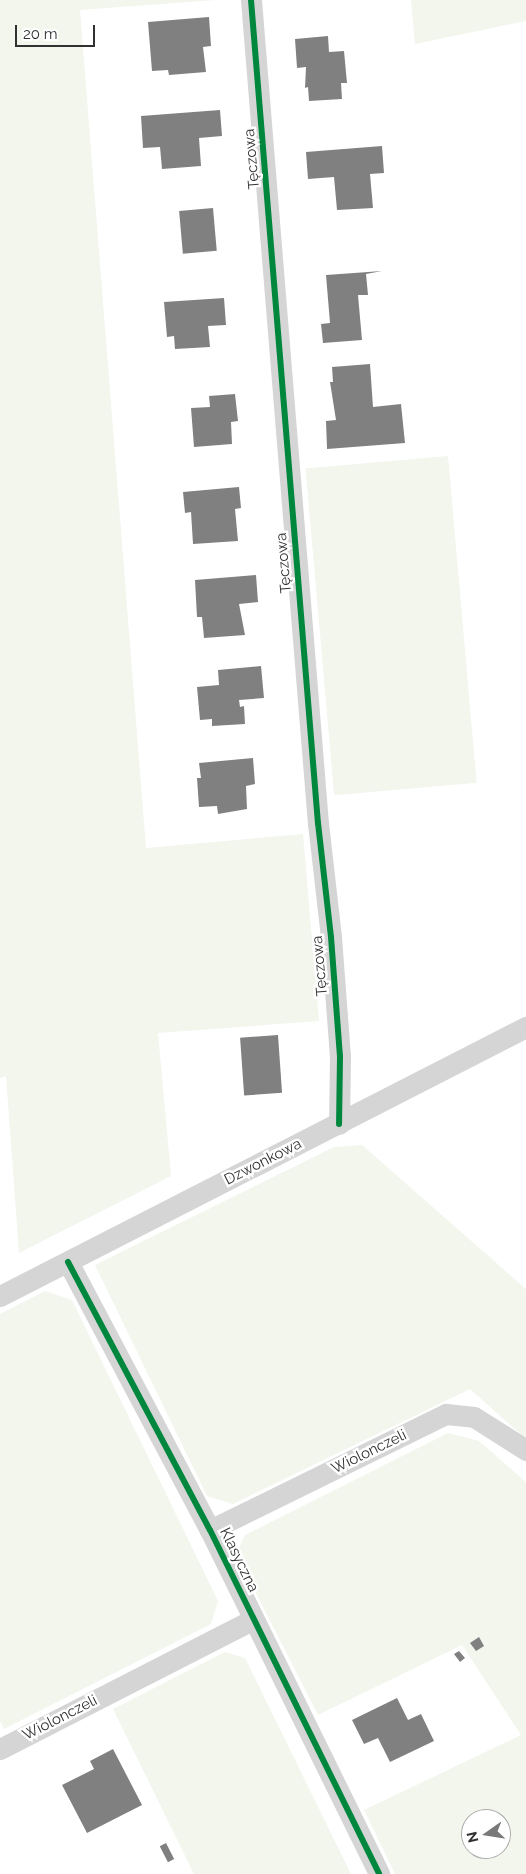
<!DOCTYPE html>
<meta charset="utf-8">
<style>
body{margin:0}
#map{position:relative;width:526px;height:1874px;overflow:hidden;background:#fff;font-family:Raleway,sans-serif}
div>[style]{position:absolute}
[style*='--x']{left:calc(var(--x)*1px);top:calc(var(--y)*1px);width:calc(var(--w)*1px);rotate:calc(var(--a)*1deg)}
.green>*{inset:0;background:#f2f6ed;transform-origin:0 0}
.building>*{inset:0;background:#808080;transform-origin:0 0}
.minor>*{height:21px;margin:-10.5px;padding:0 10.5px;transform-origin:10.5px;border-radius:10.5px;background:#d5d5d5}
.cycleway>*{height:6px;margin:-3px;padding:0 3px;transform-origin:3px;border-radius:3px;background:#00873e}
span{translate:-50% -50%;white-space:nowrap;text-align:center;line-height:1.15;-webkit-text-stroke:5px #fff;paint-order:stroke}
.street-label{font-size:15px;color:#313131}
.north{position:absolute;left:461px;top:1809px;width:50px;height:50px;box-sizing:border-box;background:#fff;border:1px solid #adadad;border-radius:50%;rotate:257deg;font-size:14px;font-weight:700;line-height:20px;text-align:center;color:#313131}
.north::after{content:'';display:block;margin:auto;width:18px;height:22px;background:#797979;clip-path:polygon(50% 0,100% 100%,50% 72%,0 100%)}
.scale{position:absolute;left:15px;top:25px;width:80px;height:22px;box-sizing:border-box;border:2px solid #313131;border-top:0;padding-left:6px;font-size:15px;line-height:18px;white-space:nowrap;color:#313131;-webkit-text-stroke:4px #fff;paint-order:stroke}
</style>
<div id="map">
<div class="green">
<i style="clip-path:polygon(0 0,215px 0,80px 10px,146px 848px,303px 834px,319px 1021px,158px 1033px,171px 1176px,19px 1253px,6px 1076px,0 1078px)"></i>
<i style="clip-path:polygon(411px 0,526px 0,526px 21px,415px 44px)"></i>
<i style="left:448px;top:456px;width:328px;height:143px;rotate:85deg"></i>
<i style="clip-path:polygon(362px 1145px,526px 1289px,526px 1439px,470px 1389px,233px 1504px,207px 1496px,95px 1265px,334px 1147px)"></i>
<i style="clip-path:polygon(45px 1291px,72px 1300px,218px 1601px,211px 1624px,4px 1729px,0 1721px,0 1314px)"></i>
<i style="clip-path:polygon(evenodd,448px 1433px,479px 1441px,526px 1482px,526px 1874px,395px 1874px,364px 1810px,521px 1735px,462px 1645px,318px 1715px,236px 1554px,245px 1535px,448px 1433px,471px 1819px,501px 1819px,501px 1849px,471px 1849px,471px 1819px)"></i>
<i style="clip-path:polygon(225px 1652px,245px 1658px,351px 1874px,194px 1874px,113px 1709px)"></i>
</div>
<div class="building">
<i style="clip-path:polygon(209px 17px,211px 46px,203px 47px,206px 72px,169px 75px,168px 70px,152px 71px,148px 22px)"></i>
<i style="clip-path:polygon(328px 36px,329px 52px,344px 51px,347px 83px,341px 83px,342px 99px,309px 101px,308px 87px,305px 88px,306px 67px,297px 68px,295px 39px)"></i>
<i style="clip-path:polygon(220px 110px,222px 136px,199px 138px,201px 166px,162px 169px,160px 147px,143px 148px,141px 116px)"></i>
<i style="clip-path:polygon(382px 146px,384px 173px,370px 174px,373px 208px,337px 210px,334px 177px,308px 179px,306px 152px)"></i>
<i style="left:213px;top:208px;width:43px;height:34px;rotate:85deg"></i>
<i style="clip-path:polygon(382px 271px,366px 274px,368px 295px,358px 295px,362px 340px,323px 343px,321px 324px,330px 323px,326px 275px)"></i>
<i style="clip-path:polygon(224px 298px,226px 325px,208px 326px,210px 347px,175px 349px,174px 336px,167px 337px,164px 302px)"></i>
<i style="clip-path:polygon(370px 364px,373px 407px,401px 404px,405px 443px,327px 449px,326px 421px,336px 420px,330px 382px,333px 382px,332px 367px)"></i>
<i style="clip-path:polygon(235px 394px,238px 421px,231px 422px,232px 444px,194px 447px,191px 408px,210px 407px,209px 396px)"></i>
<i style="clip-path:polygon(239px 487px,241px 508px,235px 509px,238px 541px,193px 544px,191px 512px,185px 513px,183px 492px)"></i>
<i style="clip-path:polygon(256px 575px,258px 602px,239px 604px,245px 635px,204px 638px,202px 617px,197px 617px,195px 580px)"></i>
<i style="clip-path:polygon(261px 666px,264px 698px,239px 700px,240px 707px,244px 706px,245px 724px,212px 726px,212px 719px,200px 720px,197px 687px,219px 685px,218px 670px)"></i>
<i style="clip-path:polygon(253px 758px,255px 784px,246px 786px,247px 809px,218px 814px,217px 806px,199px 807px,197px 778px,201px 778px,199px 763px)"></i>
<i style="left:278px;top:1035px;width:58px;height:38px;rotate:86deg"></i>
<i style="clip-path:polygon(479px 1637px,484px 1646px,476px 1651px,470px 1643px)"></i>
<i style="clip-path:polygon(459px 1651px,465px 1658px,460px 1662px,454px 1654px)"></i>
<i style="clip-path:polygon(397px 1698px,408px 1720px,421px 1714px,434px 1741px,390px 1762px,378px 1738px,364px 1744px,352px 1720px)"></i>
<i style="clip-path:polygon(113px 1749px,142px 1805px,87px 1833px,62px 1785px,94px 1769px,90px 1761px)"></i>
<i style="left:166px;top:1843px;width:18px;height:7px;rotate:63deg"></i>
</div>
<div class="minor">
<i style="--x:251;--y:0;--w:826;--a:85.35"></i>
<i style="--x:318;--y:823;--w:115;--a:83.5"></i>
<i style="--x:331;--y:937;--w:119;--a:85.7"></i>
<i style="--x:340;--y:1056;--w:68;--a:90.8"></i>
<i style="--x:68;--y:1262;--w:303;--a:62.1"></i>
<i style="--x:210;--y:1530;--w:383;--a:63.8"></i>
<i style="--x:0;--y:1296;--w:591;--a:-27.09"></i>
<i style="--x:210;--y:1530;--w:263;--a:-26.2"></i>
<i style="--x:446;--y:1414;--w:28;--a:6"></i>
<i style="--x:474;--y:1417;--w:62;--a:32.4"></i>
<i style="--x:0;--y:1749;--w:285;--a:-27.1"></i>
</div>
<div class="cycleway">
<i style="--x:251;--y:0;--w:826;--a:85.35"></i>
<i style="--x:318;--y:823;--w:115;--a:83.5"></i>
<i style="--x:331;--y:937;--w:119;--a:85.7"></i>
<i style="--x:340;--y:1056;--w:68;--a:90.8"></i>
<i style="--x:68;--y:1262;--w:303;--a:62.1"></i>
<i style="--x:210;--y:1530;--w:383;--a:63.8"></i>
</div>
<div class="street-label">
<span style="left:252px;top:159px;rotate:-95deg">Tęczowa</span>
<span style="left:284px;top:563px;rotate:-95deg">Tęczowa</span>
<span style="left:320px;top:966px;rotate:-95deg">Tęczowa</span>
<span style="left:263px;top:1162px;rotate:-27deg">Dzwonkowa</span>
<span style="left:369px;top:1452px;rotate:-26deg">Wiolonczeli</span>
<span style="left:239px;top:1560px;rotate:64deg">Klasyczna</span>
<span style="left:60px;top:1718px;rotate:-27deg">Wiolonczeli</span>
</div>
<div class="north">N</div>
<div class="scale">20 m</div>
</div>
